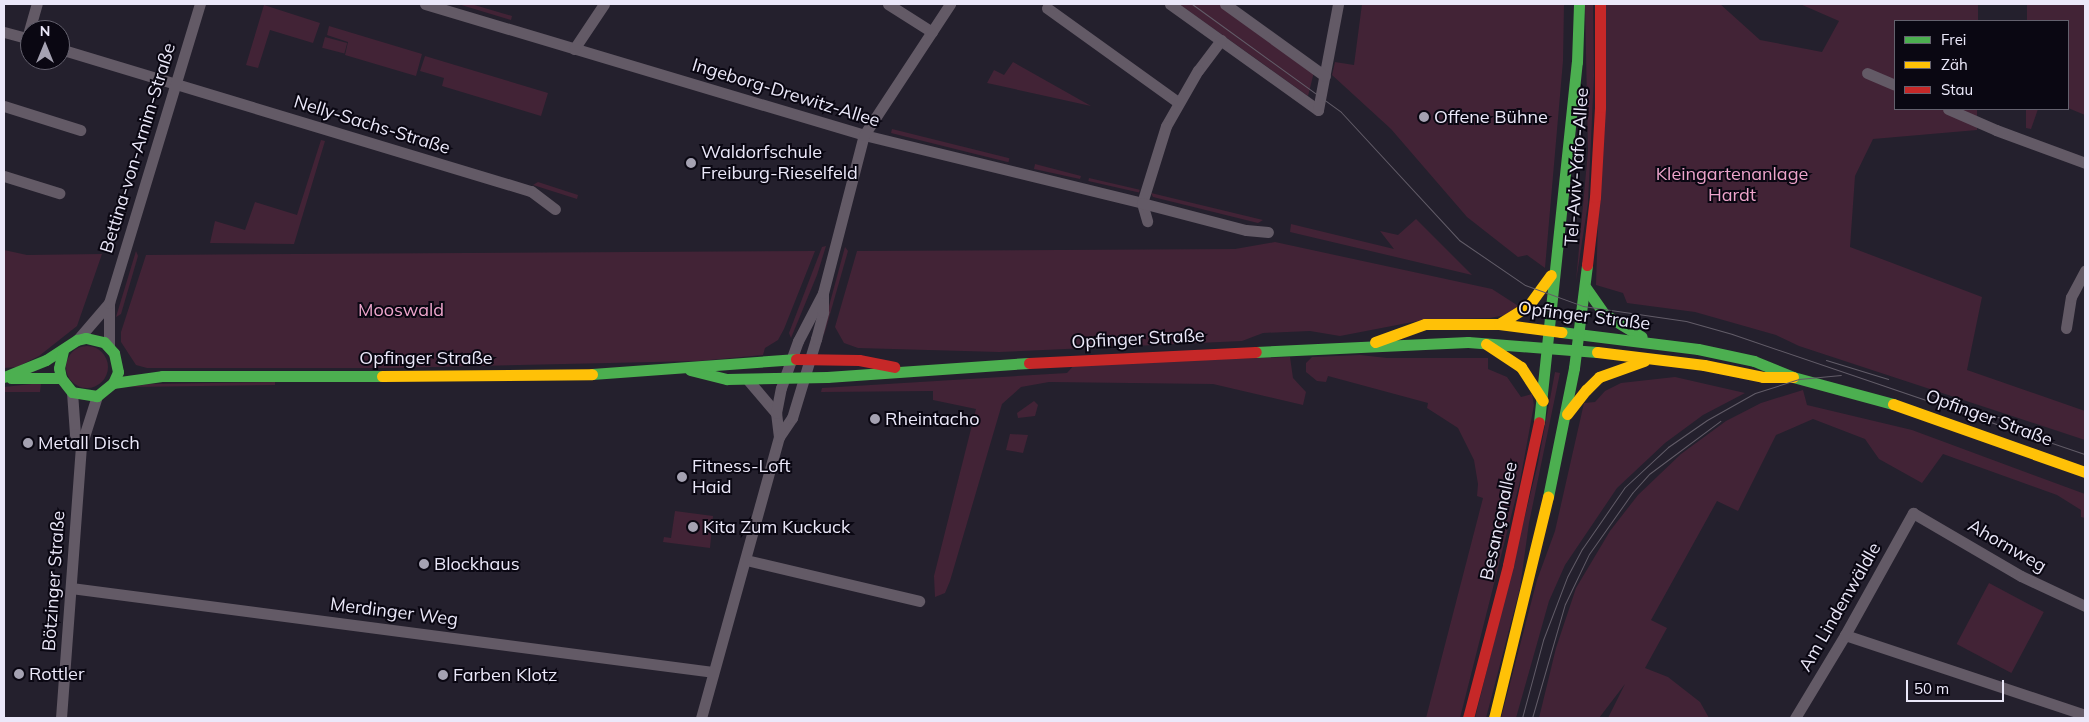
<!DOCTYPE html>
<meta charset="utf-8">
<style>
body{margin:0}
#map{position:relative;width:2089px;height:722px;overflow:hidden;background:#24202d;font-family:Mulish,sans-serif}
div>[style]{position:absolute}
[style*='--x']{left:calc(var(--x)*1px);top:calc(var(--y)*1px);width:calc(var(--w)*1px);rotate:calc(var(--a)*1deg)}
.green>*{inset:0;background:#422336;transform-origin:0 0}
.round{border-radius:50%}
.street>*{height:11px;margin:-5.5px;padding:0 5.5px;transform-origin:5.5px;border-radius:5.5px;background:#635a66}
.fast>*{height:11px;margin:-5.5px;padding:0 5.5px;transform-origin:5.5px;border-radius:5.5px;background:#4caf50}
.slow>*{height:11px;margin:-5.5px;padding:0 5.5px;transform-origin:5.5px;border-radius:5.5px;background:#ffc107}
.jam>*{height:11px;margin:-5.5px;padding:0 5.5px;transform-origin:5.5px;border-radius:5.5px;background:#c62828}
.tram>*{height:1px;margin:-0.5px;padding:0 0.5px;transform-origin:0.5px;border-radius:0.5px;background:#625c68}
.dots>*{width:14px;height:14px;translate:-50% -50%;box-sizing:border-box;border:2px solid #0a0712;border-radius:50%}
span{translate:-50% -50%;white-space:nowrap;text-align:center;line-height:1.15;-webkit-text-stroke:4px #0a0712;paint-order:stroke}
.street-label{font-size:18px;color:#ebe8f9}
.poi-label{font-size:18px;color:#ebe8f9}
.left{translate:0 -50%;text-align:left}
.park-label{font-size:18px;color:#eda4cb}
.frame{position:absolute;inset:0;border:5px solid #ebe8f9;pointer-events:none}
.legend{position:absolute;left:1894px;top:20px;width:175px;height:90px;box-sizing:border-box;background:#0a0712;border:1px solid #64616e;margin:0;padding:6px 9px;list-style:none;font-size:15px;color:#ebe8f9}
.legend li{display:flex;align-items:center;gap:10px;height:25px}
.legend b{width:25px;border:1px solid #64616e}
.north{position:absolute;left:20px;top:20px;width:50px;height:50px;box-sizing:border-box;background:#0a0712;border:1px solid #64616e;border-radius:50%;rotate:0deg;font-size:14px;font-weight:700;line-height:20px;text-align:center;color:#ebe8f9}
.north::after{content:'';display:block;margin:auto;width:18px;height:22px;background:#a5a2b2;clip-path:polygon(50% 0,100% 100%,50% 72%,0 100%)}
.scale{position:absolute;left:1906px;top:680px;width:98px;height:22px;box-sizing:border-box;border:2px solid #ebe8f9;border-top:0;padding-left:6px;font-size:15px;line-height:18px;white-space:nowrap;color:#ebe8f9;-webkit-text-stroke:4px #0a0712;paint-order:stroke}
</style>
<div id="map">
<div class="green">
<i style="clip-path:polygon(458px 4px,471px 4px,512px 16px,511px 20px)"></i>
<i style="clip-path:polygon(1179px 4px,1219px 4px,1314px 72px,1308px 96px)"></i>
<i style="clip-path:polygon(1362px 4px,1564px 4px,1563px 61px,1545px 268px,1527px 255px,1518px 257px,1467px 217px,1391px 129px,1332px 75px,1335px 62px,1354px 65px)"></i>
<i style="clip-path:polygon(1585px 4px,1593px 4px,1594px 76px,1588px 203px,1576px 281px,1588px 151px)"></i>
<i style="clip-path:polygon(1605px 4px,1720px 4px,1760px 40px,1822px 52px,1839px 21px,1800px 4px,1978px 4px,1978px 21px,1895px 21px,1895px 109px,1977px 109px,1977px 130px,1873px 139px,1855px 176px,1850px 247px,1982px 297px,1967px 370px,2085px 411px,2085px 440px,1799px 346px,1776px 335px,1695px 312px,1627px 303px,1623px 293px,1596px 285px)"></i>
<i style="clip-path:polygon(2027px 4px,2085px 4px,2085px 115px,2068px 108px,2068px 21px,2027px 21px)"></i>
<i style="clip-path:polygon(264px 5px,320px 23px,313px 43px,270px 30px,258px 68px,246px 65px)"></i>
<i style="clip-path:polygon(329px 26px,422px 54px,416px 76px,345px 55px,348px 42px,327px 35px)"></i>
<i style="left:325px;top:37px;width:23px;height:11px;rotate:15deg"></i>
<i style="clip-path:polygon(425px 56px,548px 93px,541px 116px,442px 86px,444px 78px,420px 71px)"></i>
<i style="clip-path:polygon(1013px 62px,1091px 106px,987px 83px,994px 70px,1004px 75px)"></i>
<i style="clip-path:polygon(2026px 109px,2038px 109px,2031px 129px,2026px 128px)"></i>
<i style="left:892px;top:129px;width:121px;height:4px;rotate:14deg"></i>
<i style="clip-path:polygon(321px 140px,325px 141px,294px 244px,210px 243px,215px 221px,245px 230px,255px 202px,297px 215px)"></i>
<i style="clip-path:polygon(1035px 164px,1081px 176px,1080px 179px,1034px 169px)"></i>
<i style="left:1089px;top:178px;width:52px;height:3px;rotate:13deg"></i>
<i style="clip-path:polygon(538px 182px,578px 195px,577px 199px,533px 185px)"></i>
<i style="clip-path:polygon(1151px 193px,1263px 220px,1258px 223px,1153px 197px)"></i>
<i style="clip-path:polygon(1416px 219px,1472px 275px,1290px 232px,1291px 224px,1394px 249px,1380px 231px,1398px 235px)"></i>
<i style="clip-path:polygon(1275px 242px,1492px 289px,1520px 307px,1506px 315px,1490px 318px,1423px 320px,1340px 336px,1310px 331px,1263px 333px,1242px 341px,999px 352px,858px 348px,844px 343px,835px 327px,857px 251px,1235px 249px)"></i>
<i style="clip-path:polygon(826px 246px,817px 275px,791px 338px,789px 333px,822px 247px)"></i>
<i style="clip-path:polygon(845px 247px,848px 251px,824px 335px,825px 321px)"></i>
<i style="clip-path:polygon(4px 250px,27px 255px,102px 254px,77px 326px,39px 356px,17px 367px,4px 368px)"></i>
<i style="clip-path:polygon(136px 251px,138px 256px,121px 314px,116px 317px)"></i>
<i style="clip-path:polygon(815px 251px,784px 329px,778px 340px,765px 348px,763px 355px,699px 361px,391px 368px,147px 368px,136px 365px,121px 342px,121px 332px,146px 255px)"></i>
<i class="round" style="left:66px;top:346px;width:42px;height:42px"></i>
<i style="clip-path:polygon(1360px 355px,1387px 358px,1488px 358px,1488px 369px,1507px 377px,1521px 397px,1532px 394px,1534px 405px,1520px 481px,1460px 718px,1426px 718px,1483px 498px,1477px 496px,1478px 484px,1474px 460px,1458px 428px,1427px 408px,1428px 403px,1328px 376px,1326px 382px,1317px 381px,1306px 372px,1306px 363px,1312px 357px)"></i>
<i style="clip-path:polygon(1290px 357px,1293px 378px,1306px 392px,1303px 405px,1213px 384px,1049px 382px,1021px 387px,1002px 404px,950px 581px,945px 593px,935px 597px,934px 576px,976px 409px,933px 400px,933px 391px,821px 392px,822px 388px,1067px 373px,1075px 364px)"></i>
<i style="clip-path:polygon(1555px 372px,1560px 373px,1529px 523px,1520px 588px,1486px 718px,1475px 718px,1538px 463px)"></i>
<i style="clip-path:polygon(1675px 377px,1745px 393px,1703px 415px,1665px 443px,1617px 488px,1565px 565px,1549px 601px,1516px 718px,1501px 718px,1537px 580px,1555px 531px,1584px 403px,1595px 402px,1605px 391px,1621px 383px)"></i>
<i style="clip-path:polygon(275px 382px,275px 385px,130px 387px,150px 384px)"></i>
<i style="clip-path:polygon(41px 383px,40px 392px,4px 392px,4px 387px)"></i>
<i style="clip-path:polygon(1803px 390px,1807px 405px,1912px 430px,2085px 494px,2085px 518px,2081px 517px,2081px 510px,2057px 495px,1943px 454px,1922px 483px,1879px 459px,1865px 439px,1813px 419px,1776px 435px,1738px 511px,1717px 501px,1651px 620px,1667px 628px,1645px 668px,1668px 677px,1700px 702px,1709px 718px,1608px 718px,1625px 684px,1599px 718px,1539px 718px,1556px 648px,1576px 588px,1610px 531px,1638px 495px,1681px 454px,1726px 421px,1761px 403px)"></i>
<i style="clip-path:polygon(1034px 401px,1038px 405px,1035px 416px,1018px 418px,1017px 413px)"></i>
<i style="clip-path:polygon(1010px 434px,1028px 435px,1023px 453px,1006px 450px)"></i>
<i style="clip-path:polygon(675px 511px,713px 516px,710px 548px,663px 542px,664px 537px,671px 538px)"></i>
<i style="left:1989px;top:583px;width:62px;height:69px;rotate:28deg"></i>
</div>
<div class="street">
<i style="--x:425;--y:4;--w:458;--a:16.6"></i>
<i style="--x:864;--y:135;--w:286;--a:13.7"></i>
<i style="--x:1142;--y:203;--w:19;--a:74"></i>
<i style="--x:888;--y:4;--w:52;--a:32.5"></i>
<i style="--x:1170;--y:4;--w:182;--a:35.6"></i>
<i style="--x:1318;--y:110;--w:108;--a:-79.3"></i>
<i style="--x:1225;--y:4;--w:123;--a:35.8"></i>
<i style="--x:1047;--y:8;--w:161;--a:35.7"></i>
<i style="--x:4;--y:32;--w:27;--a:15"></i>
<i style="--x:27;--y:38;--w:35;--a:-74"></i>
<i style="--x:1221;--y:40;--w:38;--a:127"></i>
<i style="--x:1198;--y:70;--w:64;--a:119.7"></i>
<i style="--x:1166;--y:126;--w:81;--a:107.3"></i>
<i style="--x:1142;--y:203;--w:107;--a:14.6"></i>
<i style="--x:1246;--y:230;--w:22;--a:5"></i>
<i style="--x:60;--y:49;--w:492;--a:16.8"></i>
<i style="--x:531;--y:191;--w:30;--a:37"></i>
<i style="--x:574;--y:49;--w:54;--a:-56.3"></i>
<i style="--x:1867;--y:73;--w:30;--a:23"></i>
<i style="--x:4;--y:106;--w:80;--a:17.5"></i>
<i style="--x:1948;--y:109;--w:52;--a:23.6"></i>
<i style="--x:1996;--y:130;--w:95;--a:20.3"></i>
<i style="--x:4;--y:176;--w:58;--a:17.2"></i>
<i style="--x:109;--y:303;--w:43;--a:90"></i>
<i style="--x:2066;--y:328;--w:31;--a:-81"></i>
<i style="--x:2071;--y:297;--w:30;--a:-62"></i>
<i style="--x:78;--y:339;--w:48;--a:-49.3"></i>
<i style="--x:109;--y:303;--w:313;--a:-73.1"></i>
<i style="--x:747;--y:379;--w:45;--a:49.5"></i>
<i style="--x:72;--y:392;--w:42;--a:85.9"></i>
<i style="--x:75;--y:434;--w:13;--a:63"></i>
<i style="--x:779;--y:437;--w:24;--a:-97"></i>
<i style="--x:776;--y:413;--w:25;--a:-79"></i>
<i style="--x:781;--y:388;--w:50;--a:-70.1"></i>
<i style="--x:798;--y:341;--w:52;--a:-62.4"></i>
<i style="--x:746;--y:560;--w:178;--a:13.3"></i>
<i style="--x:71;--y:588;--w:647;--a:7.45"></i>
<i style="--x:1845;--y:635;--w:253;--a:18.4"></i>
<i style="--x:61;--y:718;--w:273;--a:-85.8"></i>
<i style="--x:81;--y:446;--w:52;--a:-72.3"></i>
<i style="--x:701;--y:718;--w:292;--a:-74.5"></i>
<i style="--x:779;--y:437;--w:23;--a:-56"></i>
<i style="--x:792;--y:418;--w:83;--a:-73.1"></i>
<i style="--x:816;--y:339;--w:28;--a:-75"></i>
<i style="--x:823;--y:312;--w:19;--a:-90"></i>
<i style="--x:823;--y:293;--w:163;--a:-75.5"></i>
<i style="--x:864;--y:135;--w:157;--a:-56.7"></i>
<i style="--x:1795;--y:718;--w:97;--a:-58.9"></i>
<i style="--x:1845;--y:635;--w:140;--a:-60.9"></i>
<i style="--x:1913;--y:513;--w:125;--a:30.3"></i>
<i style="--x:2021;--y:576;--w:71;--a:25.1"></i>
</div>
<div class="fast">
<i style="--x:1586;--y:288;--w:32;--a:55"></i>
<i style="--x:1604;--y:314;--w:44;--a:31.2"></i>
<i style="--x:1561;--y:332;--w:138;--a:7.1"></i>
<i style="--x:1698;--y:349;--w:57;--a:12.1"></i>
<i style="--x:1754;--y:361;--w:42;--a:22.3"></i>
<i style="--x:1793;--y:377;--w:104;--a:15.1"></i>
<i style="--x:1256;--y:352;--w:212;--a:-2.7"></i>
<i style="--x:1468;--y:342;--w:129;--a:4.4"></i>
<i style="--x:690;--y:370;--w:38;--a:14"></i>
<i style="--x:727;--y:379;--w:100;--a:-1.1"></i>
<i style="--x:827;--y:377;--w:202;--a:-4"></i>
<i style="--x:592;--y:374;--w:205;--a:-4.2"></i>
<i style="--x:4;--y:377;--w:45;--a:-22"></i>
<i style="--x:46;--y:360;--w:37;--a:-33"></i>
<i style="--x:77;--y:340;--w:9;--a:-13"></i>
<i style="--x:86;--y:338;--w:18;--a:13"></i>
<i style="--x:104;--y:342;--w:15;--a:48"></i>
<i style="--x:114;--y:353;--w:19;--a:78"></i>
<i style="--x:118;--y:372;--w:12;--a:114"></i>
<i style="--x:113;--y:383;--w:21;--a:141"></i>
<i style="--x:97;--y:396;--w:25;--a:-171"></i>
<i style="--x:72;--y:392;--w:18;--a:-128"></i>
<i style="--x:61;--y:378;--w:10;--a:-101"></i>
<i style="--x:59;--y:368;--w:18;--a:-77"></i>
<i style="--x:11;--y:378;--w:50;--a:0"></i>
<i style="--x:113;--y:383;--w:49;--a:-8.1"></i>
<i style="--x:162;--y:376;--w:220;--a:0"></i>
<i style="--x:1539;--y:422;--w:362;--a:-84"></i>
<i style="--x:1577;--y:62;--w:58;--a:-88"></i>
<i style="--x:1548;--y:497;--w:132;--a:-78.6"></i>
<i style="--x:1574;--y:368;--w:104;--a:-82.8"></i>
</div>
<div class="slow">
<i style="--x:1499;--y:324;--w:36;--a:-32"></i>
<i style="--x:1529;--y:305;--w:37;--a:-54"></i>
<i style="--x:1375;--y:342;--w:53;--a:-19.8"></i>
<i style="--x:1425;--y:324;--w:74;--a:0"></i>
<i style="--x:1499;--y:324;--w:63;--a:7.4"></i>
<i style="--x:1486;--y:344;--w:42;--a:33.3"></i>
<i style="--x:1521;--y:367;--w:40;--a:57.1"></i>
<i style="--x:1597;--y:352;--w:108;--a:6.9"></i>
<i style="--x:1704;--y:365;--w:60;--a:11.5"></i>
<i style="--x:1763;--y:377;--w:30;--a:0"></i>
<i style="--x:382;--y:376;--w:210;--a:-0.5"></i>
<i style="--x:1586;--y:390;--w:18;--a:-45"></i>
<i style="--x:1599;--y:377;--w:48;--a:-19.6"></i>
<i style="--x:1893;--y:404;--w:204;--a:19.5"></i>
<i style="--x:1567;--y:414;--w:31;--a:-52"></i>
<i style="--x:1494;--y:718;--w:228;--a:-76.3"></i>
</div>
<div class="jam">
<i style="--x:1587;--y:265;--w:68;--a:-83.3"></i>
<i style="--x:1595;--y:197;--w:90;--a:-86.8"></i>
<i style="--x:1600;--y:107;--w:103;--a:-90"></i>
<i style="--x:796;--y:359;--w:63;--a:0.9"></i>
<i style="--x:859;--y:360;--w:36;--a:11"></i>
<i style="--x:1029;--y:363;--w:227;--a:-2.8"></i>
<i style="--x:1468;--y:718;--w:158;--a:-75.3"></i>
<i style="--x:1508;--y:565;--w:146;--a:-77.8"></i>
</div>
<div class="tram">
<i style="--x:1192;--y:4;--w:184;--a:35.9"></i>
<i style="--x:1341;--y:112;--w:174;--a:47.3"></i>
<i style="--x:1459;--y:240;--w:80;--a:34.3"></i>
<i style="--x:1525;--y:285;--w:62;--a:19.9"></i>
<i style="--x:1583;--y:306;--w:104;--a:8.3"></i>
<i style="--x:1686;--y:321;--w:48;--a:15.8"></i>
<i style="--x:1732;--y:334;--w:373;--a:18.8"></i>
<i style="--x:1826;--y:360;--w:65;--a:17"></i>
<i style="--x:1932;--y:395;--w:88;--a:18.6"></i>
<i style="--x:1522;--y:718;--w:81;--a:-74.9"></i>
<i style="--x:1543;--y:640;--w:67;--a:-69.1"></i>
<i style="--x:1567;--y:577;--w:32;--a:-62"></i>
<i style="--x:1582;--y:549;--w:75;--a:-55.3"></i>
<i style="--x:1625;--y:487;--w:59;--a:-42.9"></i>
<i style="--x:1668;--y:447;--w:47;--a:-34.7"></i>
<i style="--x:1707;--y:420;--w:55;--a:-29.4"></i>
<i style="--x:1755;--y:393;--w:46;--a:-17.7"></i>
<i style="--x:1799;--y:379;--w:42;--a:-5.4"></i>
<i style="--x:1532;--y:718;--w:119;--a:-73.9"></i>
<i style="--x:1565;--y:604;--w:55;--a:-64.4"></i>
<i style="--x:1589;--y:554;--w:75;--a:-54.8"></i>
<i style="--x:1632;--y:493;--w:25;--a:-48"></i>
<i style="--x:1649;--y:474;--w:89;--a:-36.7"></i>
</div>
<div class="dots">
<i style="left:1424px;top:117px;background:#a5a2b2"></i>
<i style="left:691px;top:163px;background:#a5a2b2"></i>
<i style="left:875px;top:419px;background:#a5a2b2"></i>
<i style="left:28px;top:443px;background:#a5a2b2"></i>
<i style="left:682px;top:477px;background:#a5a2b2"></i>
<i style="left:693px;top:527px;background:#a5a2b2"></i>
<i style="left:424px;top:564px;background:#a5a2b2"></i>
<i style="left:19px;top:674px;background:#a5a2b2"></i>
<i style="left:443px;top:675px;background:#a5a2b2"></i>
</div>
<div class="street-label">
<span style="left:786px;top:93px;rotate:17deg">Ingeborg-Drewitz-Allee</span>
<span style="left:372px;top:125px;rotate:17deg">Nelly-Sachs-Straße</span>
<span style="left:138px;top:148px;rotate:-73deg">Bettina-von-Arnim-Straße</span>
<span style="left:1577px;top:167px;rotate:-86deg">Tel-Aviv-Yafo-Allee</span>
<span style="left:1584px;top:316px;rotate:7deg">Opfinger Straße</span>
<span style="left:1138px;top:339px;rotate:-3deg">Opfinger Straße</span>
<span style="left:426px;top:358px">Opfinger Straße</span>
<span style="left:1989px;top:418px;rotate:20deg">Opfinger Straße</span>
<span style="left:1499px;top:521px;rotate:-78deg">Besançonallee</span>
<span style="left:2007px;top:546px;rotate:30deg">Ahornweg</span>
<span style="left:54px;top:581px;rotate:-86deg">Bötzinger Straße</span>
<span style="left:1840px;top:607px;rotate:-60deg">Am Lindenwäldle</span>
<span style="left:394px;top:612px;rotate:7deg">Merdinger Weg</span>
</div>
<div class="poi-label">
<span class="left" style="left:1434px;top:117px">Offene Bühne</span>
<span class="left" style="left:701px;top:163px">Waldorfschule<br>Freiburg-Rieselfeld</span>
<span class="left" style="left:885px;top:419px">Rheintacho</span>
<span class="left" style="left:38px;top:443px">Metall Disch</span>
<span class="left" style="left:692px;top:477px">Fitness-Loft<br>Haid</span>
<span class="left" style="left:703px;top:527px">Kita Zum Kuckuck</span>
<span class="left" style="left:434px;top:564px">Blockhaus</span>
<span class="left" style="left:29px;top:674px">Rottler</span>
<span class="left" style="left:453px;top:675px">Farben Klotz</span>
</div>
<div class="park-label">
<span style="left:1732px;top:185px">Kleingartenanlage<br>Hardt</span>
<span style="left:401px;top:310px">Mooswald</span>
</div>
<div class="frame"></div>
<ul class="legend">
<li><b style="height:6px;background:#4caf50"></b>Frei</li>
<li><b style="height:6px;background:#ffc107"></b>Zäh</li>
<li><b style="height:6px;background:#c62828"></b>Stau</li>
</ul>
<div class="north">N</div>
<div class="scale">50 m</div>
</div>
